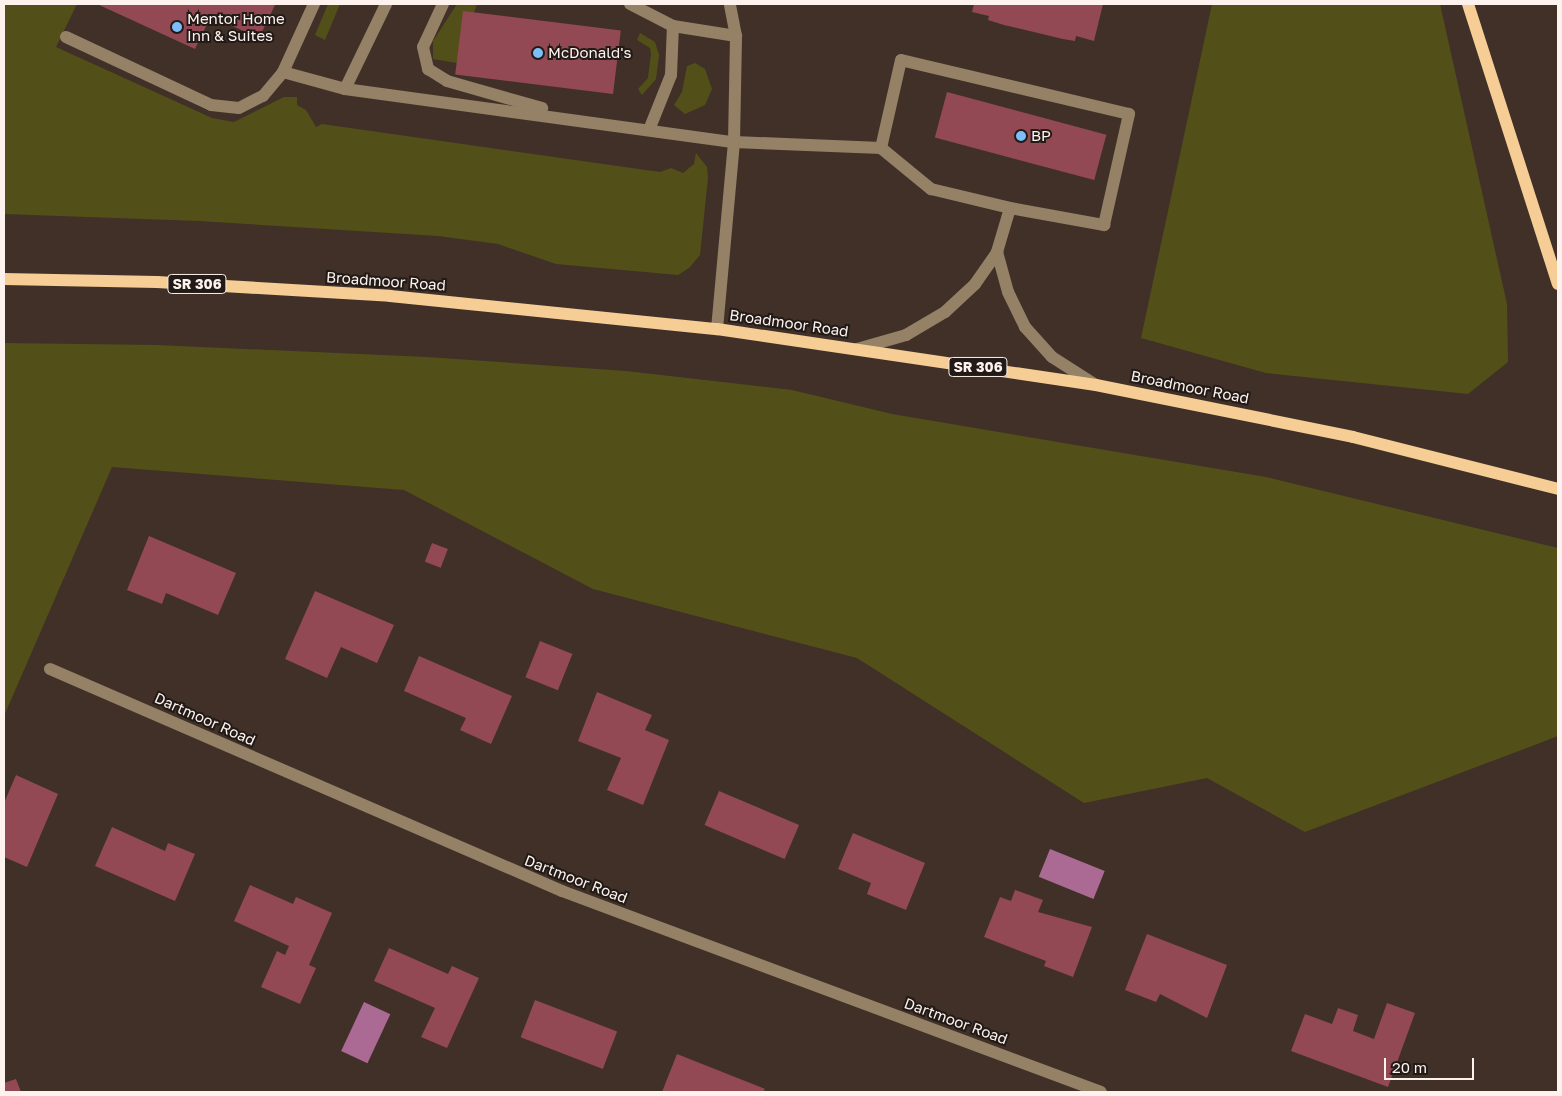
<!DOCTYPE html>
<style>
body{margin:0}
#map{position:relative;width:1562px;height:1096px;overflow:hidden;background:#403028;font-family:"Golos Text",sans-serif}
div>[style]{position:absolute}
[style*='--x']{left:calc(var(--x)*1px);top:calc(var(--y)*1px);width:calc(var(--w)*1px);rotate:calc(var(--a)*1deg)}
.green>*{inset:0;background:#525018}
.water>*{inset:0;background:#aa6a94;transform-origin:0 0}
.building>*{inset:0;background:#924953;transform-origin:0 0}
.minor>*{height:12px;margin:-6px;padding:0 6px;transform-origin:6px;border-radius:6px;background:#948166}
.major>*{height:12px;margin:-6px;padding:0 6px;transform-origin:6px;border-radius:6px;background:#f5cd95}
.dots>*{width:14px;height:14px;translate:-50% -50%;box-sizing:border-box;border:2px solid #211a16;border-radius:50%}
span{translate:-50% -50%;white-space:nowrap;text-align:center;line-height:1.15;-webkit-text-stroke:4px #211a16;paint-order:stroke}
.shield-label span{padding:1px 4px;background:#211a16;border:1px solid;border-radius:4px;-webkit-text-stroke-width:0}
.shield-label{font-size:14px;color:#fdf2ed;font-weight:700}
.poi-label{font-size:15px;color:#fdf2ed}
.left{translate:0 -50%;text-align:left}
.street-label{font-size:15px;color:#fdf2ed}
.frame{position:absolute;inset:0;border:5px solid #fdf2ed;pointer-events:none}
.scale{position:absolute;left:1384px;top:1058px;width:90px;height:22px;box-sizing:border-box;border:2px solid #fdf2ed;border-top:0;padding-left:6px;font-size:15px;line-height:18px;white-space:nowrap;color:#fdf2ed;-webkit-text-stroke:4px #211a16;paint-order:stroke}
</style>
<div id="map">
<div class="green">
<i style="clip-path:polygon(4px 4px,77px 4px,56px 47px,212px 118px,234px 122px,284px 97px,297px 97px,297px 105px,306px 110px,316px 127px,322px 124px,660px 172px,671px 168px,683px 173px,694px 164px,696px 153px,707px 167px,708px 178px,700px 255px,689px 268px,678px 275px,667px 274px,556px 264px,498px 244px,438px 236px,199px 221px,4px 214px)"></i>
<i style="clip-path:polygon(328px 4px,340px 4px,325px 40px,315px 35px)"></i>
<i style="clip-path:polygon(457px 4px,477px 4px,457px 63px,433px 59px,433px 41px)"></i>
<i style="clip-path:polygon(1212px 4px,1440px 4px,1507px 304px,1508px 362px,1468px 394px,1266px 373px,1141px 338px)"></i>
<i style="clip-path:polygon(640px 33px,655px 42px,659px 55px,656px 79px,642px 95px,638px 89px,648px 78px,651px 54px,650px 48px,637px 40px)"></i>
<i style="clip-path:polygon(695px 63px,705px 69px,712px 89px,705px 105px,685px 114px,674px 105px,682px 92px,687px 66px)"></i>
<i style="clip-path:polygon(4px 343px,157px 345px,427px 357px,626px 371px,792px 390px,892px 414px,1266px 477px,1558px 548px,1558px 736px,1305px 832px,1207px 778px,1084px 803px,857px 658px,593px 589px,404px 490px,112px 467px,4px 716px)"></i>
</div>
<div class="water">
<i style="left:1050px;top:849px;width:59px;height:30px;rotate:22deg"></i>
<i style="left:364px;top:1002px;width:29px;height:54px;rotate:25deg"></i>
</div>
<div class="building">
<i style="clip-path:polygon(97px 4px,272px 4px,275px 5px,259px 38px,211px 16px,195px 49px)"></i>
<i style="clip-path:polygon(974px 4px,1103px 4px,1094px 41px,1076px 36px,1075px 41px,1063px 39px,1004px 25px,988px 20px,989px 16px,972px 12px)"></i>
<i style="left:463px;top:11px;width:159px;height:64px;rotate:7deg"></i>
<i style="left:947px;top:92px;width:165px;height:47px;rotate:15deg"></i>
<i style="clip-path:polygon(149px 536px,236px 573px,218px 615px,166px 593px,162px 604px,127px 590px)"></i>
<i style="left:432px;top:543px;width:17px;height:20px;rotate:21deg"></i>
<i style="clip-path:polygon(315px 591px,394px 625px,377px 663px,341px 647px,327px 678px,285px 659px)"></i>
<i style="left:540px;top:641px;width:35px;height:39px;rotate:22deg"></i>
<i style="clip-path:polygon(419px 656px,512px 696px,491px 744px,460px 730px,466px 718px,404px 691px)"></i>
<i style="clip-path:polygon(597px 692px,652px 715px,645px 730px,669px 740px,643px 805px,607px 790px,621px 758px,578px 741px)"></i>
<i style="clip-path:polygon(16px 775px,58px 794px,27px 867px,4px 857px,4px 803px)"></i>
<i style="left:719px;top:791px;width:87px;height:37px;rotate:23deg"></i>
<i style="clip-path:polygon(112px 827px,165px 851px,168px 843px,195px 854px,175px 901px,95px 866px)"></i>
<i style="clip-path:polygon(853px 833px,925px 863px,906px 910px,867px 894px,871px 883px,838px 869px)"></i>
<i style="clip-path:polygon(250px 885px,293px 904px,296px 897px,332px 913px,309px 965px,316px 968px,300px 1004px,261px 987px,277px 951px,285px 955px,289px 946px,234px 921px)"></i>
<i style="clip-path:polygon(1015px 890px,1043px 900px,1038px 912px,1092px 927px,1073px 977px,1044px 966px,1046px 961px,984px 937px,1000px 897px,1011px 901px)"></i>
<i style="clip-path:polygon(1147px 934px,1227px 965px,1207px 1018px,1160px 994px,1156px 1002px,1125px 990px)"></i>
<i style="clip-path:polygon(389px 948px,448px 974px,452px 966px,479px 978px,447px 1048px,421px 1037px,435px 1008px,374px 981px)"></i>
<i style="left:535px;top:1000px;width:88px;height:40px;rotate:21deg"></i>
<i style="clip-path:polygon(1387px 1003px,1415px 1013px,1388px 1087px,1291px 1051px,1305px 1014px,1332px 1024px,1338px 1008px,1358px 1015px,1353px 1031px,1374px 1039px)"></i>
<i style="clip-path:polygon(677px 1054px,765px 1089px,763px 1092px,662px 1092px)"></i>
<i style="clip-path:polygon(16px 1079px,21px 1092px,4px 1092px,4px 1083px)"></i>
</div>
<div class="minor">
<i style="--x:443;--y:4;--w:47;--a:114.9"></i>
<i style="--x:423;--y:47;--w:23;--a:77"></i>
<i style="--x:428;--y:69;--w:22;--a:32"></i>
<i style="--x:447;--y:81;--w:99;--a:15.9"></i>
<i style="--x:630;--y:4;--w:48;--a:27.1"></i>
<i style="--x:673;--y:26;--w:64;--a:9"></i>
<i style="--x:66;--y:37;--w:160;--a:25.1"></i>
<i style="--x:211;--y:105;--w:28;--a:6"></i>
<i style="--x:239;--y:108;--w:27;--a:-27"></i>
<i style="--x:263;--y:96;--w:31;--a:-50"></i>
<i style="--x:283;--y:72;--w:75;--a:-65.5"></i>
<i style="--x:283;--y:72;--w:64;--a:15.3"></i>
<i style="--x:345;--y:89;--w:393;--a:7.8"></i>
<i style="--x:734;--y:142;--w:147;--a:2.3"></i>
<i style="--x:881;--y:148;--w:65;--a:39.4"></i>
<i style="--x:931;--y:189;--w:81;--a:13.5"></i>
<i style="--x:345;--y:89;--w:94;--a:-64.2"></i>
<i style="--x:649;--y:130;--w:59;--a:-68.2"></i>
<i style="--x:671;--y:75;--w:49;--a:-87.7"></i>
<i style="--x:997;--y:252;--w:41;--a:74.6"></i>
<i style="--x:1008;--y:292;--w:39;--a:64"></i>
<i style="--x:1025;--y:327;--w:40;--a:48"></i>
<i style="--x:1052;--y:357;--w:52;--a:32.5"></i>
<i style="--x:717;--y:329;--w:188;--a:-84.8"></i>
<i style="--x:734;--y:142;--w:106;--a:-88.9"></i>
<i style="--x:736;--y:36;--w:33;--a:-101"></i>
<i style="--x:857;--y:349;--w:51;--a:-15.9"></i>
<i style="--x:906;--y:335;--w:45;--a:-30.5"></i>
<i style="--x:945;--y:312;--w:41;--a:-43"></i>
<i style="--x:975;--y:284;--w:39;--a:-55"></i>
<i style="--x:997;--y:252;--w:46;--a:-73.5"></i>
<i style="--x:1010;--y:208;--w:96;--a:10.3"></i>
<i style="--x:1104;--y:225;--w:114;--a:-77.3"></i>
<i style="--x:1129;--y:114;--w:234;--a:-166.7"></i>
<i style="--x:901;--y:60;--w:90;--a:102.8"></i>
<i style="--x:50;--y:669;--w:558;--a:23.44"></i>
<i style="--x:562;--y:891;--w:575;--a:20.45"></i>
</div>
<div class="major">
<i style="--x:1468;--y:4;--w:294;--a:72.2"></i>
<i style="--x:4;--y:279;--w:153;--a:1.1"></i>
<i style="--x:157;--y:282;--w:233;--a:3.4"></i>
<i style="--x:390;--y:296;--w:329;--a:5.8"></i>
<i style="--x:717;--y:329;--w:383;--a:8.4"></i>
<i style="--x:1096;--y:385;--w:262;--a:11.4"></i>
<i style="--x:1353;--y:437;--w:211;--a:14.2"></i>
</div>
<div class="dots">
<i style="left:177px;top:27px;background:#7cbef9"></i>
<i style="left:538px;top:53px;background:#7cbef9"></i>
<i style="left:1021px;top:136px;background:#7cbef9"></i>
</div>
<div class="shield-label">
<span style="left:197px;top:284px">SR 306</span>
<span style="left:978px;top:367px">SR 306</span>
</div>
<div class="poi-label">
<span class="left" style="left:187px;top:27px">Mentor Home<br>Inn &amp; Suites</span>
<span class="left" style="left:548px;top:53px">McDonald's</span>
<span class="left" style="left:1031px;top:136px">BP</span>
</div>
<div class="street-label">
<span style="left:386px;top:281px;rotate:4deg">Broadmoor Road</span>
<span style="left:789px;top:323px;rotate:8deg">Broadmoor Road</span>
<span style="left:1190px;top:387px;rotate:11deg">Broadmoor Road</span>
<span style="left:205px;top:719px;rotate:24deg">Dartmoor Road</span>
<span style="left:576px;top:879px;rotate:21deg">Dartmoor Road</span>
<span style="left:956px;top:1021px;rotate:20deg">Dartmoor Road</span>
</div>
<div class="frame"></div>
<div class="scale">20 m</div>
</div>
